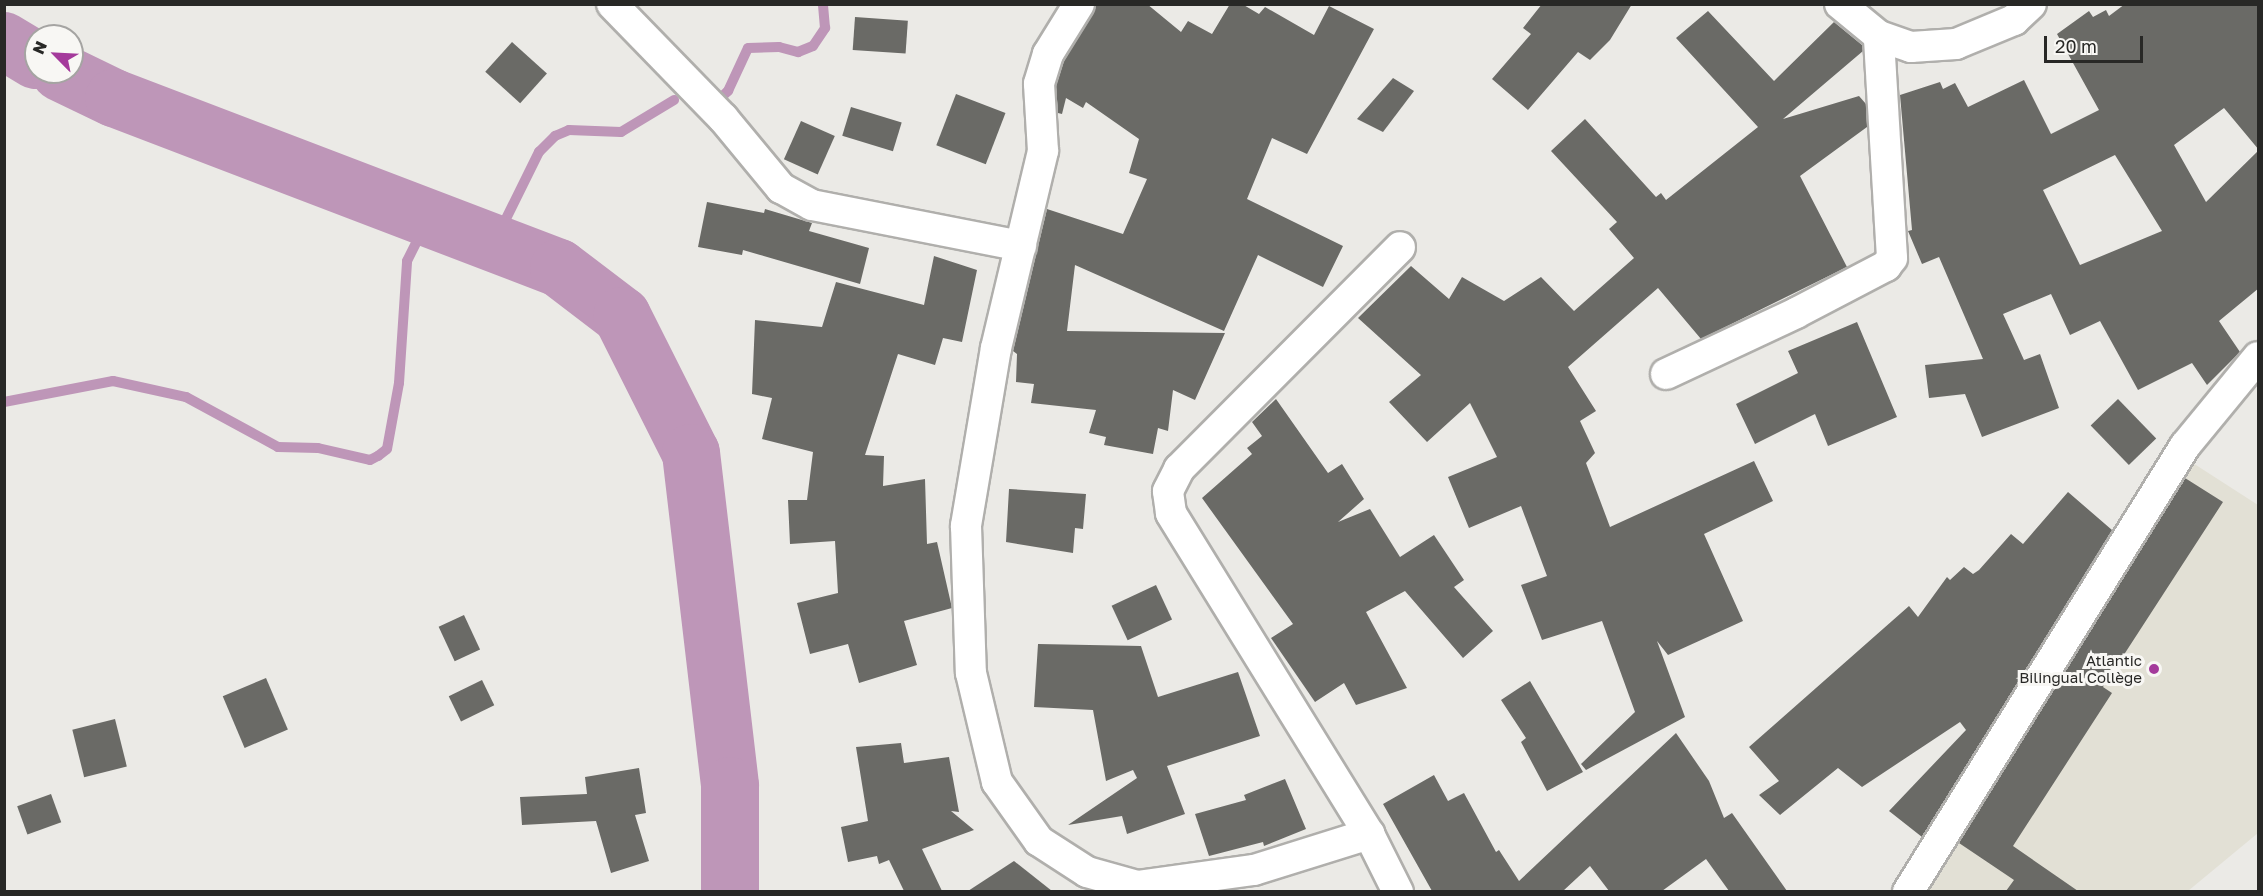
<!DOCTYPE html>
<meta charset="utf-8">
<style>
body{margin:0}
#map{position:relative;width:2263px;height:896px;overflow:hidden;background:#ebeae6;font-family:"Golos Text",sans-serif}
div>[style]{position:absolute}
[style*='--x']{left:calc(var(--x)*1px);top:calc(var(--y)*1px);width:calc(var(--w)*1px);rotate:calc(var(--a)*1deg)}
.built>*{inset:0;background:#e2e0d5}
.stream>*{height:10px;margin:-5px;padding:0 5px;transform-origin:5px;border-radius:5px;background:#be96b8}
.river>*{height:58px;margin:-29px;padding:0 29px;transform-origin:29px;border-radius:29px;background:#be96b8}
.building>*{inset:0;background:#6a6a66;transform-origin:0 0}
.roads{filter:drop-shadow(2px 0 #b0afac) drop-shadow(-2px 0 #b0afac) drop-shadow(0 2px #b0afac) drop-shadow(0 -2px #b0afac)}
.street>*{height:30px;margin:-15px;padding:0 15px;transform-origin:15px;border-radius:15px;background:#fff}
.dots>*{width:16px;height:16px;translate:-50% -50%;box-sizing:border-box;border:3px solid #f8f7f4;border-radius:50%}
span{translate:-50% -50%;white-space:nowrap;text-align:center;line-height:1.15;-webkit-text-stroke:6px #f8f7f4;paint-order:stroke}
.poi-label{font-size:15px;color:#282826}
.right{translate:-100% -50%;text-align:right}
.frame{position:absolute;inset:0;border:6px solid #282826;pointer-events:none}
.north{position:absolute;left:24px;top:24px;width:60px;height:60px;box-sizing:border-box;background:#f8f7f4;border:2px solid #a5a4a2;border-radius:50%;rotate:294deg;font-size:16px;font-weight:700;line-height:24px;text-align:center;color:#282826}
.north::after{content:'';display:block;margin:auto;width:21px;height:27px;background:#a43a9b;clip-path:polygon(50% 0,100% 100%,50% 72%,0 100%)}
.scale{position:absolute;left:2044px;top:36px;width:99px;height:27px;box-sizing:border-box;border:3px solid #282826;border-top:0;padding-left:8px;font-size:18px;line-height:21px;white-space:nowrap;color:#282826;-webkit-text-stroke:4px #f8f7f4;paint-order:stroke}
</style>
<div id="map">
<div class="built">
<i style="clip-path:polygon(2182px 456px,2258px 505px,2258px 833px,2188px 891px,1912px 892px)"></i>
</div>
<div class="stream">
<i style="--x:713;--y:105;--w:21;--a:-43"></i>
<i style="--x:728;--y:91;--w:47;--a:-65.1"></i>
<i style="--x:748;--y:48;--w:31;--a:-2"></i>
<i style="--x:779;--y:47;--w:20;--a:15"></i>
<i style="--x:798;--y:52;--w:16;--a:-22"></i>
<i style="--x:813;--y:46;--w:22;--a:-56"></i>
<i style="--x:825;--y:28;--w:24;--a:-95"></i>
<i style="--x:494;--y:243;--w:102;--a:-63.7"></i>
<i style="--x:539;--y:152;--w:23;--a:-45"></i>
<i style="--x:555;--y:136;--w:15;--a:-23"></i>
<i style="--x:569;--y:130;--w:52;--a:2.2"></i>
<i style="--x:621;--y:132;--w:62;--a:-31.1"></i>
<i style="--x:4;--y:402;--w:111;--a:-10.9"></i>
<i style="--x:113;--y:381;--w:75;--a:12.4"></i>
<i style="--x:186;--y:397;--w:105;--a:28.5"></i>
<i style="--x:278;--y:447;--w:40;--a:1.4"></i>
<i style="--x:318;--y:448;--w:53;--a:13"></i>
<i style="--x:370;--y:460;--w:9;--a:-27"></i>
<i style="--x:378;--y:456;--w:11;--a:-38"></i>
<i style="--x:387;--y:449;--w:67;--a:-79.7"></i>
<i style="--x:399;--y:383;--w:122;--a:-86.2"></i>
<i style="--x:407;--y:261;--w:49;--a:-63.4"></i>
</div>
<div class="river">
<i style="--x:4;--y:41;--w:37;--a:31"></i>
<i style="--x:60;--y:72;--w:60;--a:25.7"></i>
<i style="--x:114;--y:98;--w:476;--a:20.9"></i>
<i style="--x:559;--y:268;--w:79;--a:37.3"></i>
<i style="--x:622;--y:316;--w:153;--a:63.3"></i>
<i style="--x:691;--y:453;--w:335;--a:83.3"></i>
<i style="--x:730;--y:786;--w:106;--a:90"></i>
</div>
<div class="building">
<i style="clip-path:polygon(1096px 4px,1147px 4px,1181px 32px,1188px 21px,1212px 34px,1230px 4px,1242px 4px,1259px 14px,1265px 7px,1314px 35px,1329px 6px,1374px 29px,1307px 154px,1272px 138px,1247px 199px,1343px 246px,1323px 287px,1258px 255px,1224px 331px,1075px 265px,1067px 331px,1225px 333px,1195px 400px,1173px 390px,1168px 431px,1158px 428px,1153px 454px,1104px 445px,1106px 437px,1089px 433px,1096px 410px,1031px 403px,1034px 384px,1016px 382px,1017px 354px,1013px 351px,1047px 209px,1123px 234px,1147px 179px,1129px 173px,1139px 139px,1086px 102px,1083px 108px,1066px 98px,1062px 114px,1058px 113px,1056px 86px,1064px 61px)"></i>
<i style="clip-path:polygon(1542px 4px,1632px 4px,1610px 40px,1590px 60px,1578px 52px,1528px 110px,1492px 79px,1531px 34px,1523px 28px)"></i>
<i style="clip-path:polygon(evenodd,2125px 4px,2259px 4px,2259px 150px,2224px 108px,2174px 145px,2206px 202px,2259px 150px,2259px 288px,2219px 321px,2240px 352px,2207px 385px,2192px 363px,2138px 390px,2100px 321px,2070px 335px,2051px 294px,2003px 314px,2024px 360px,2040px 354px,2059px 408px,1982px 437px,1965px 394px,1929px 398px,1925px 365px,1983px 359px,1939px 257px,1922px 264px,1908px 231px,1912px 230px,1900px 95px,1940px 82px,1943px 89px,1955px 83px,1968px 107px,2024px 80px,2051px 134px,2099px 110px,2057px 34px,2089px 11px,2093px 17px,2106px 10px,2109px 16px,2125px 4px,2115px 155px,2162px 231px,2080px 265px,2043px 190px,2115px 155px)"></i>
<i style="clip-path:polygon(1708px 11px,1774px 81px,1834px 22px,1862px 45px,1863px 51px,1783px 119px,1859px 96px,1866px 104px,1867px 127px,1800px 176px,1847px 267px,1701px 339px,1658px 288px,1568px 367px,1596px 411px,1580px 421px,1595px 453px,1586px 463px,1610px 527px,1754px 461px,1773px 501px,1704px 534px,1743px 621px,1668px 655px,1657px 641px,1685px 717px,1586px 770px,1581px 764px,1635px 712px,1602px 621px,1542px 640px,1521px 585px,1547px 576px,1521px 506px,1469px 528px,1448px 477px,1497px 457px,1470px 403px,1427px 442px,1389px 402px,1421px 375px,1358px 318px,1411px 266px,1449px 299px,1462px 277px,1504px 301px,1541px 277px,1574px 311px,1634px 258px,1609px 229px,1617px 222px,1551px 151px,1585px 119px,1656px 197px,1661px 193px,1666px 200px,1758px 127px,1676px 38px)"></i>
<i style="left:855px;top:17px;width:53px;height:33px;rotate:4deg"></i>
<i style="left:512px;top:42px;width:47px;height:40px;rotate:42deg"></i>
<i style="clip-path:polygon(1393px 78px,1414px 91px,1383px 132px,1357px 119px)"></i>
<i style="left:956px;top:94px;width:53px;height:55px;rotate:21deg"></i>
<i style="left:851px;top:107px;width:53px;height:30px;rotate:17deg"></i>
<i style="left:801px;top:121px;width:37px;height:42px;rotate:24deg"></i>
<i style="clip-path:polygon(707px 202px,764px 213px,765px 209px,812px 223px,809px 231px,869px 248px,860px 284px,743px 250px,742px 255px,698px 247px)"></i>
<i style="clip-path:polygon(934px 256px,977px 270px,962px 342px,943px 338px,935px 365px,898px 354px,865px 455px,884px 456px,883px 486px,925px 479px,927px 544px,937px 542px,952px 608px,904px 621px,917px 665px,859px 683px,848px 644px,810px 654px,797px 603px,838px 593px,835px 541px,790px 544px,788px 500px,807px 500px,813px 452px,762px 439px,772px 398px,752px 394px,755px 320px,822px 327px,836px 282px,924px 305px)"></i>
<i style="clip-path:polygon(1857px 322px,1897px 417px,1828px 446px,1815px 414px,1755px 444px,1736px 404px,1798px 373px,1788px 351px)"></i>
<i style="clip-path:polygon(1276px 399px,1328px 473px,1342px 464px,1364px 499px,1338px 522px,1370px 509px,1400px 557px,1434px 535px,1464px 580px,1454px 587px,1493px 631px,1463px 658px,1405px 591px,1366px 612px,1407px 688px,1356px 705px,1344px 683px,1315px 702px,1271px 638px,1293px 624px,1202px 498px,1252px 454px,1247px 448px,1262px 436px,1252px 422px)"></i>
<i style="left:2118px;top:399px;width:55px;height:38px;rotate:46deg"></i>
<i style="clip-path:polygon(2185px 478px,2223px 502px,2103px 687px,2112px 693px,2013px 846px,2078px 891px,2006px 891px,2014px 880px,1959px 843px)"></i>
<i style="clip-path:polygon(1009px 489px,1086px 494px,1083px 529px,1075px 528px,1073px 553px,1006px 542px)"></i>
<i style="clip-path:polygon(2068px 492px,2112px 530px,1922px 837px,1889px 811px,1966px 730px,1960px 722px,1862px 787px,1838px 768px,1780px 815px,1759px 795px,1779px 781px,1749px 747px,1909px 606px,1918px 617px,1947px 577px,1950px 580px,1964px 567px,1973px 574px,1979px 570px,2011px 534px,2023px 544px)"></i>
<i style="left:1156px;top:585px;width:38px;height:49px;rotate:65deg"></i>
<i style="left:464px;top:615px;width:38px;height:28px;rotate:65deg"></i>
<i style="clip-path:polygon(1038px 644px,1141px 646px,1158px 697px,1238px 672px,1260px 736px,1167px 766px,1185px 814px,1127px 834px,1122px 816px,1068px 825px,1137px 778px,1133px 770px,1106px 781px,1093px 710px,1034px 707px)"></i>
<i style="left:266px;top:678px;width:56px;height:47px;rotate:67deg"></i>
<i style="left:482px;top:680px;width:28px;height:37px;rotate:64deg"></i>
<i style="clip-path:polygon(1530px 681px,1583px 772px,1547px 791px,1521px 742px,1526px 738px,1501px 700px)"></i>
<i style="left:115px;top:719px;width:49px;height:44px;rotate:76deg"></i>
<i style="clip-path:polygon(1676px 733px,1709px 781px,1724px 818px,1732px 813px,1787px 891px,1729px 891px,1706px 859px,1662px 891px,1609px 891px,1590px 866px,1563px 891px,1432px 891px,1383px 804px,1434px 775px,1448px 801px,1464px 793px,1496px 852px,1499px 850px,1519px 881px)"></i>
<i style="clip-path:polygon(901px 743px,904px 763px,949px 757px,959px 812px,951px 811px,974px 830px,922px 849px,942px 891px,904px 891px,889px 860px,879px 864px,877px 856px,848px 862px,841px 827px,868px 821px,856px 747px)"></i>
<i style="clip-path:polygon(639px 768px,646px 813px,635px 815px,649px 861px,611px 873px,596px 821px,522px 825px,520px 797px,587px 794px,585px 777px)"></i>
<i style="clip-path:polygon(1285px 779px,1306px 829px,1264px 846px,1263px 842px,1209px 856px,1195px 814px,1246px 800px,1244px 795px)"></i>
<i style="left:51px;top:794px;width:30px;height:36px;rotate:70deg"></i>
<i style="clip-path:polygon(1014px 861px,1052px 891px,968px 891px)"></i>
</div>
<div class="roads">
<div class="street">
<i style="--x:612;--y:4;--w:159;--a:45.8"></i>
<i style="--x:723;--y:118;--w:91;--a:50.4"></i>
<i style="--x:781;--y:188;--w:35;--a:29"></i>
<i style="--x:812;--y:205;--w:213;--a:11.1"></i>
<i style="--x:1079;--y:4;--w:59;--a:121.8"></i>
<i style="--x:1048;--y:54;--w:31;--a:107"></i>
<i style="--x:1039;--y:84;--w:67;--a:86.6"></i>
<i style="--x:1043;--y:151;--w:203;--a:103.4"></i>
<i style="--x:996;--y:348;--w:181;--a:99.6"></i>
<i style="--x:966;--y:526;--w:147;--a:88.1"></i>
<i style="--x:971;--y:673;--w:112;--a:76.6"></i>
<i style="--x:997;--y:782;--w:72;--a:54.6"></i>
<i style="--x:1039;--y:841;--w:57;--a:32.9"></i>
<i style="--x:1087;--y:872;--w:52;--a:15.6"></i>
<i style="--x:1137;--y:886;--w:118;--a:-7.8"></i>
<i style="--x:1254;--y:870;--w:121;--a:-17.4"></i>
<i style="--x:1840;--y:4;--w:50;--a:39.4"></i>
<i style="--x:1879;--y:36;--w:34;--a:19"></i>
<i style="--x:1911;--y:47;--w:45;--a:-3.8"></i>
<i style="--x:1956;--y:44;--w:63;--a:-22.5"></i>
<i style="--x:2014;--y:20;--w:23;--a:-43"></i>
<i style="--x:1666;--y:374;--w:144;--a:-25.1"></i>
<i style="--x:1796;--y:313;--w:102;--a:-27.6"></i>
<i style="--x:1886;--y:266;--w:10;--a:-53"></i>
<i style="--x:1892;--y:258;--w:222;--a:-93.4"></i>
<i style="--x:1398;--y:892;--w:65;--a:-116.6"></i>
<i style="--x:1369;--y:834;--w:377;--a:-121.7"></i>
<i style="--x:1171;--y:513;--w:22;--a:-98"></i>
<i style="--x:1168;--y:491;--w:25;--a:-63"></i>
<i style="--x:1179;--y:469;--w:313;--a:-45.1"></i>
<i style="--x:1908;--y:892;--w:525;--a:-58.16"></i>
<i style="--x:2185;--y:446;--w:115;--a:-50.6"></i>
</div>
</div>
<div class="dots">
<i style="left:2154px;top:669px;background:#a43a9b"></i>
</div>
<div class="poi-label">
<span class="right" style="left:2142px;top:669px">Atlantic<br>Bilingual Collège</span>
</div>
<div class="frame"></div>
<div class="north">N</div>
<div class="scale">20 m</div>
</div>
